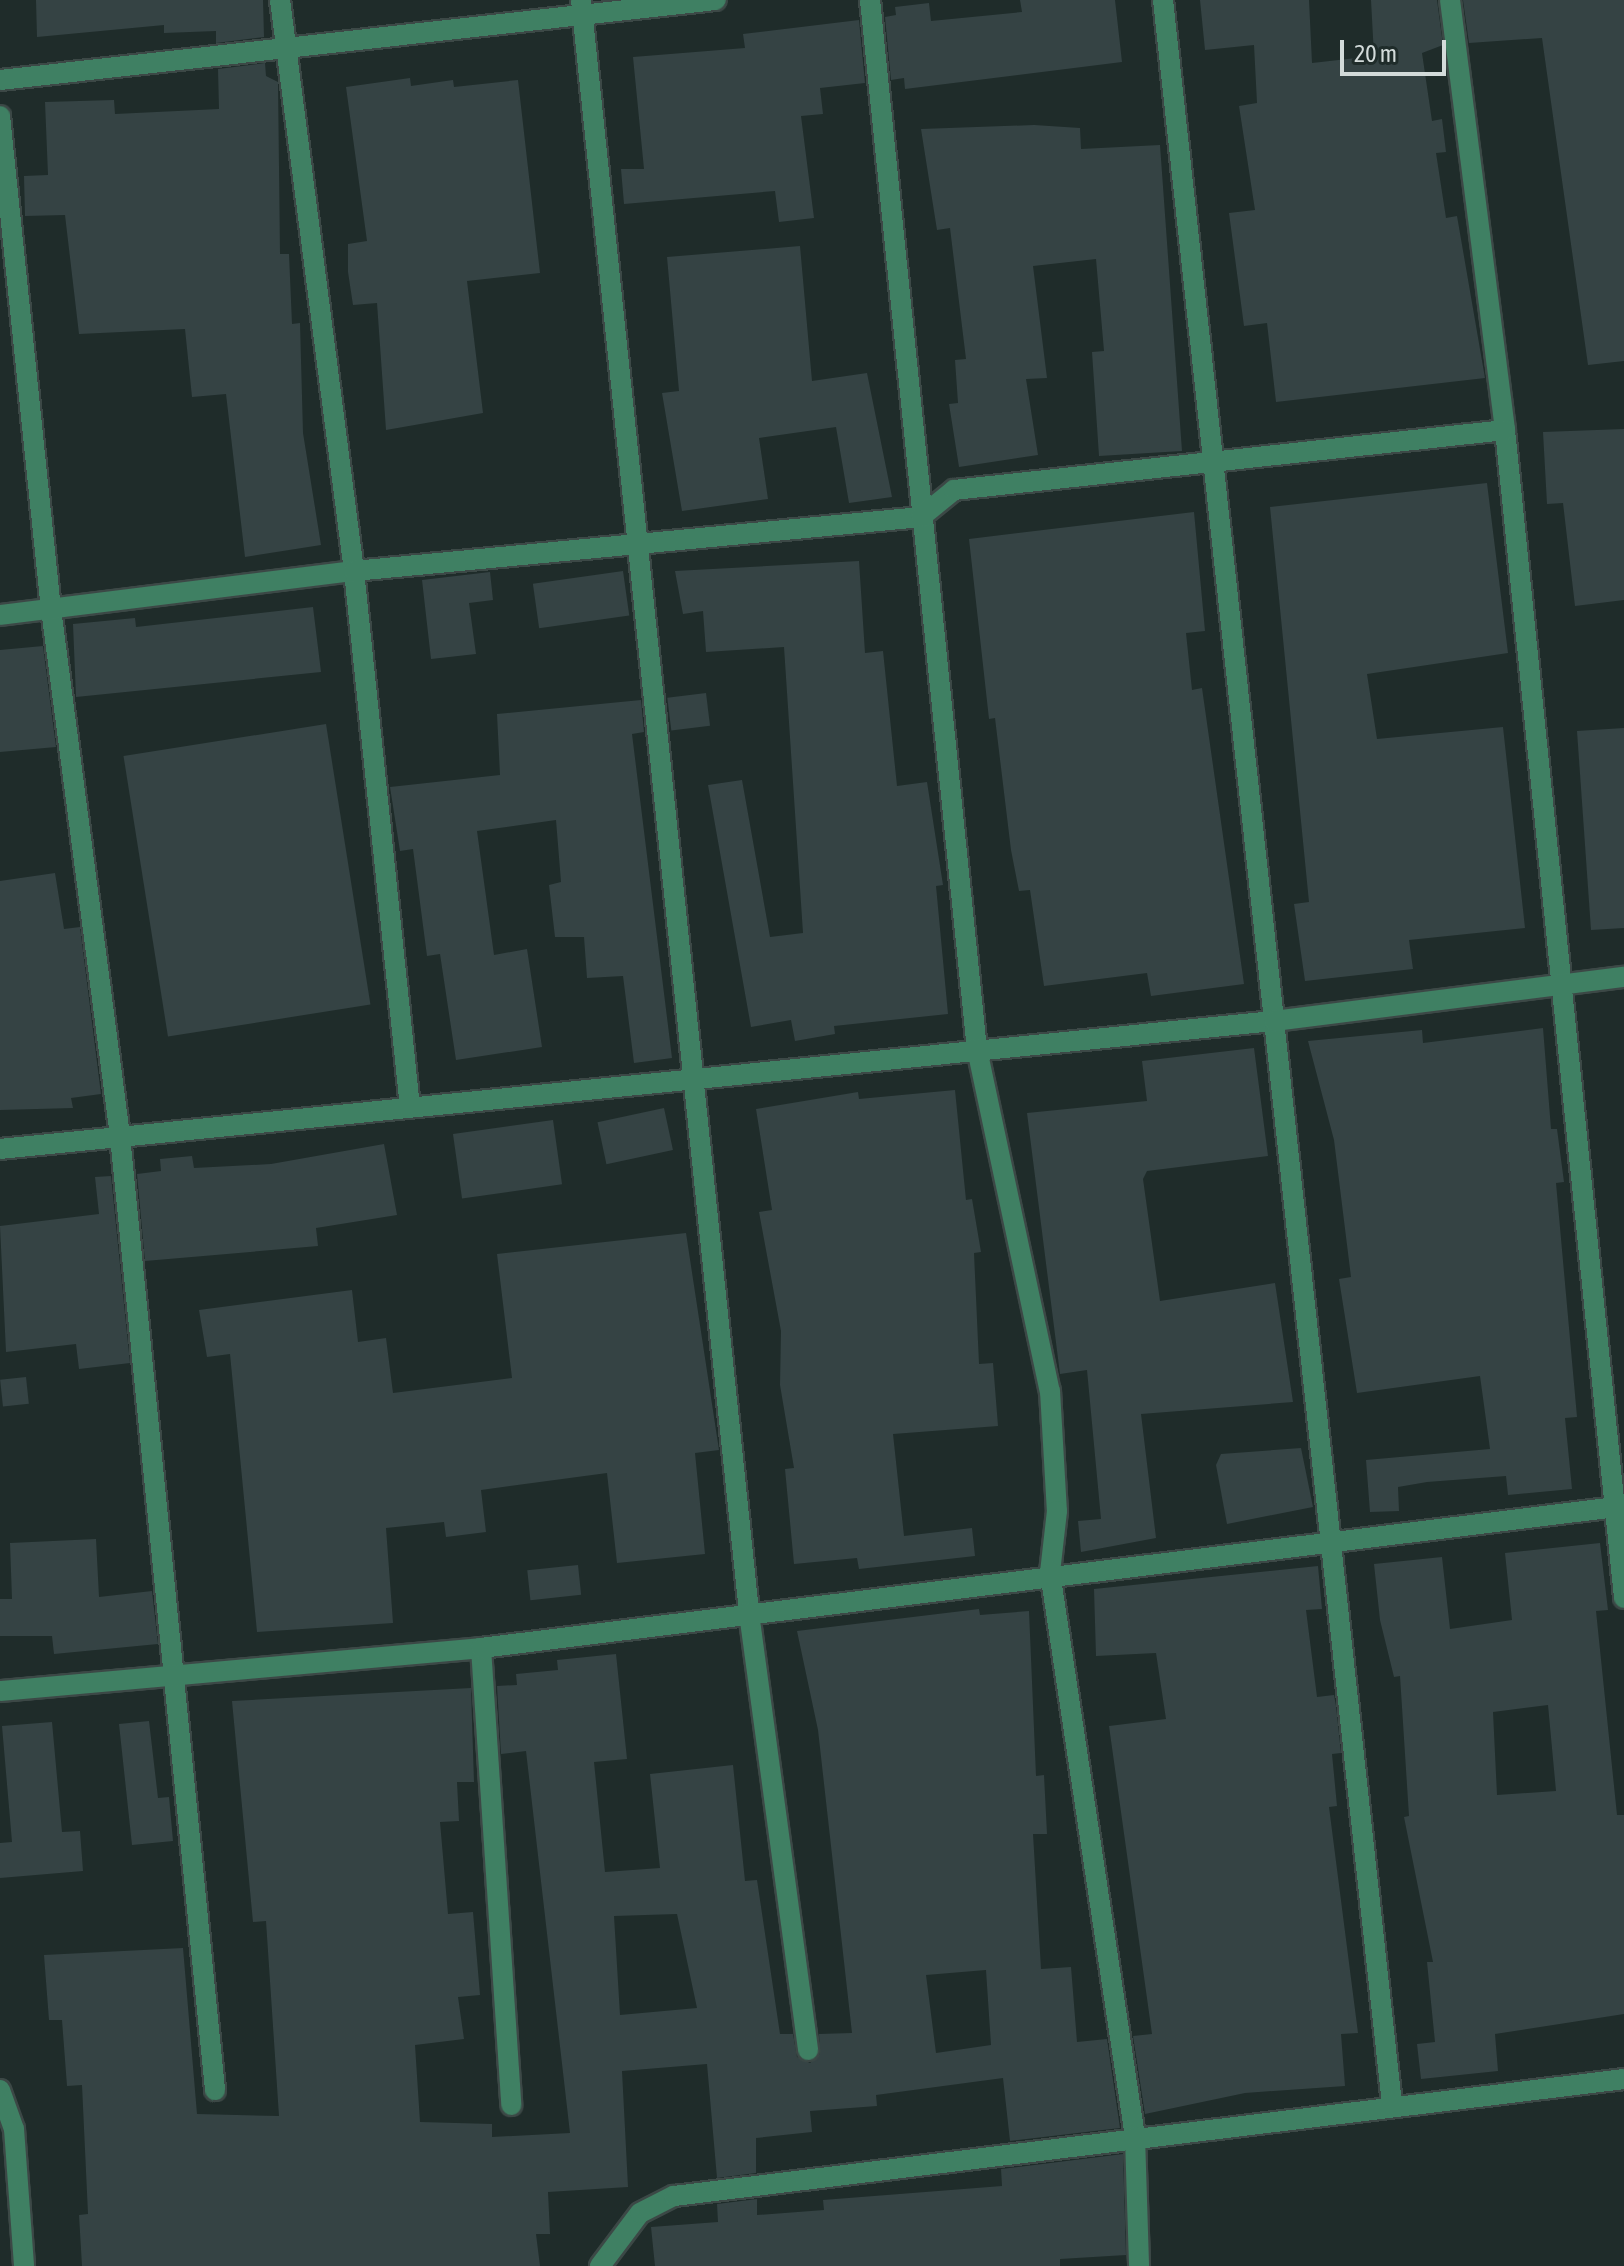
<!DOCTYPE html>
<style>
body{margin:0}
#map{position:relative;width:1624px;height:2266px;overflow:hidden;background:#1f2c2a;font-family:"Asap Condensed",sans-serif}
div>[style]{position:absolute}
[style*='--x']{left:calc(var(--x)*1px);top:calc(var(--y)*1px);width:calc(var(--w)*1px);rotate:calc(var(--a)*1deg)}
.building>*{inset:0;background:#354344;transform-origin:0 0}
.roads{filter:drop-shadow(2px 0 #3c4846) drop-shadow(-2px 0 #3c4846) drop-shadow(0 2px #3c4846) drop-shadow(0 -2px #3c4846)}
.minor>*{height:20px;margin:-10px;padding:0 10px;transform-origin:10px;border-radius:10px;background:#3f8063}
span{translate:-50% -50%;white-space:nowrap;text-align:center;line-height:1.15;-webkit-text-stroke:6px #1f2c2a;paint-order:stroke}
.scale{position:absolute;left:1340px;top:40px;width:106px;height:36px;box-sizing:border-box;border:4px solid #d3dbda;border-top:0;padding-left:10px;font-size:24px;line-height:28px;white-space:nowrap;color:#d3dbda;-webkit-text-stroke:6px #1f2c2a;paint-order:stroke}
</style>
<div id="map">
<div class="building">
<i style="clip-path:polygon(36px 0,263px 0,264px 37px,216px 43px,216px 31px,164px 33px,164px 25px,37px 37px)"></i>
<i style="clip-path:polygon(1020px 0,1115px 0,1122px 62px,905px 89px,904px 78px,891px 80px,885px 17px,896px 15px,895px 7px,929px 3px,931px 21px,1022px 12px)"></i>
<i style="clip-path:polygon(1200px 0,1309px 0,1312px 63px,1374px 56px,1371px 0,1437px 0,1443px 45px,1422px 53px,1432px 121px,1442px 119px,1446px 152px,1436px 153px,1446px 218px,1457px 216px,1485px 378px,1276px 402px,1267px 323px,1244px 326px,1229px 213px,1255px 210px,1239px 106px,1257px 103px,1254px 45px,1205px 50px)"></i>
<i style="clip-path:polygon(1463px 0,1624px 0,1624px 361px,1588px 365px,1542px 38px,1469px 43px)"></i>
<i style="clip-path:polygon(859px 20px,865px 83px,820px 88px,823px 114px,801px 116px,814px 218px,779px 222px,775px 191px,624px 204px,621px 169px,644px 169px,633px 57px,745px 48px,743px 34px)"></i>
<i style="clip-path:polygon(265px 63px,266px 76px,278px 82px,280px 254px,289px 254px,292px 324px,300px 323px,303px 433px,321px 545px,245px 557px,226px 394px,192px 397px,185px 329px,79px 334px,65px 215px,25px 216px,24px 176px,48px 175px,45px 102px,114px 100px,115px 114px,219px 109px,218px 69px)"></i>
<i style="clip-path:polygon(410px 78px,411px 86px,453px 80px,454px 87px,518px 80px,540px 273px,467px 281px,483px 413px,386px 430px,377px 303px,353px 305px,348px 272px,348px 244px,367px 241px,346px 87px)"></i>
<i style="clip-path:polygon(1034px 125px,1080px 128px,1081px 149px,1160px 145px,1182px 451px,1099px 456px,1092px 352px,1104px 351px,1096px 259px,1033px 266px,1047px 378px,1026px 379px,1038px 455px,959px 467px,949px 404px,958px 403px,955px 360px,966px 359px,950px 228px,937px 230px,921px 129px)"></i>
<i style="clip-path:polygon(800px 246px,812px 381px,867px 373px,892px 497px,849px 503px,836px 427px,759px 438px,768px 499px,682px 511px,662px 393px,679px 391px,667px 257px)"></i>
<i style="clip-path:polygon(1624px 429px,1624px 600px,1575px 606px,1563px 503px,1547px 504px,1543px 432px)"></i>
<i style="clip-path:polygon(1487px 483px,1508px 653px,1367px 674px,1377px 739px,1503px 727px,1525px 928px,1409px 940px,1413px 969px,1305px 981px,1294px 904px,1309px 902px,1270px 507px)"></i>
<i style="clip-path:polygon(1194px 512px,1205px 631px,1186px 633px,1192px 690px,1202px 688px,1244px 984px,1151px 996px,1147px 973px,1044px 986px,1030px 890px,1019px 891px,1011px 850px,995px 718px,989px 719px,969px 539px)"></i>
<i style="clip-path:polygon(859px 561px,865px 653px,883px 651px,897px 786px,927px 782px,943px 885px,936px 886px,948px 1014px,834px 1026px,835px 1034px,795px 1041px,791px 1020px,751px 1027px,708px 785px,742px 780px,770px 937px,803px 933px,784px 647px,706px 652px,703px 611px,683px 614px,675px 571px)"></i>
<i style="left:623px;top:571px;width:45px;height:91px;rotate:82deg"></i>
<i style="clip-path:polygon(490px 572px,493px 600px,469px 603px,476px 654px,431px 659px,422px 580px)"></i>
<i style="clip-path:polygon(313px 607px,321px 672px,76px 697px,73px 624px,135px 618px,136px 627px)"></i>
<i style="clip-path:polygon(43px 646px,56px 747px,0 752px,0 650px)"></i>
<i style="left:706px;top:693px;width:33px;height:39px;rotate:83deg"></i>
<i style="clip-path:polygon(641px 700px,644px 732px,632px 734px,672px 1058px,634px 1063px,623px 976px,587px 978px,584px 937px,555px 937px,549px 885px,561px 882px,556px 820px,477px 831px,494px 955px,527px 949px,542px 1047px,456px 1060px,440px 954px,427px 956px,413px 849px,400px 851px,390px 787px,500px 775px,497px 714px)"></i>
<i style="left:326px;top:724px;width:284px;height:205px;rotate:81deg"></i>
<i style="clip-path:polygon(1624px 728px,1624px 928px,1591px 930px,1577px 731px)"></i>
<i style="clip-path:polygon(55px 873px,64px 929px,80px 927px,101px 1094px,71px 1098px,73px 1108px,0 1110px,0 881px)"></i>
<i style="clip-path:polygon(1543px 1028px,1551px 1129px,1557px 1129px,1564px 1182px,1556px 1183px,1577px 1417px,1565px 1418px,1572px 1489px,1508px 1495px,1506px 1476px,1427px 1482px,1398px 1487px,1399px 1511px,1370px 1512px,1366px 1460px,1490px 1449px,1480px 1376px,1357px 1393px,1339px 1279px,1351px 1277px,1334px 1140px,1308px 1041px,1422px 1030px,1423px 1043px)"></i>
<i style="clip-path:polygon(1254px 1048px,1268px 1156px,1147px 1171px,1143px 1179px,1160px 1301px,1275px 1283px,1293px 1402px,1141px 1414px,1156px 1538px,1081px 1552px,1078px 1521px,1101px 1519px,1087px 1370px,1060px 1374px,1027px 1113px,1147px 1101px,1142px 1061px)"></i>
<i style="clip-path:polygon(955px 1090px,966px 1200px,972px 1199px,981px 1252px,974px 1253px,979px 1364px,993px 1363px,998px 1426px,893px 1434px,904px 1536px,972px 1528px,975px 1556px,859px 1569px,857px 1558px,794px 1564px,785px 1469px,794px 1468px,780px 1385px,781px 1331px,759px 1212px,772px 1210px,756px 1109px,858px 1092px,859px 1099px)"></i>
<i style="left:664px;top:1108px;width:43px;height:68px;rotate:78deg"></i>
<i style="left:553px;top:1120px;width:65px;height:101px;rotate:82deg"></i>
<i style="clip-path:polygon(384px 1144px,397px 1215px,316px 1228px,318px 1246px,145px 1261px,137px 1174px,161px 1171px,160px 1159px,192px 1156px,194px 1168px,271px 1164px)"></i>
<i style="clip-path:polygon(111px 1176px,130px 1363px,79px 1369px,76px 1344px,6px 1352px,0 1226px,99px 1214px,95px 1177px)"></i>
<i style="clip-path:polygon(686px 1233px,719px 1450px,695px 1453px,705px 1554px,617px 1563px,607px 1473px,481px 1490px,486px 1532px,446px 1537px,444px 1522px,386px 1528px,393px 1623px,257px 1632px,230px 1354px,207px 1357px,199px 1310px,352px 1290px,358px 1342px,386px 1338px,393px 1393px,512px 1378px,497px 1254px)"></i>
<i style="left:26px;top:1377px;width:27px;height:26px;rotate:84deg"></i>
<i style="clip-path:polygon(1301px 1448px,1313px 1507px,1227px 1524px,1216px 1465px,1221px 1454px)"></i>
<i style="clip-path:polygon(96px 1539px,99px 1597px,152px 1591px,158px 1644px,54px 1654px,52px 1636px,0 1636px,0 1599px,12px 1599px,10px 1543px)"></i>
<i style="clip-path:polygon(evenodd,1600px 1543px,1608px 1610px,1596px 1611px,1617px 1815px,1624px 1815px,1624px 2014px,1495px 2034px,1498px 2071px,1421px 2079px,1417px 2044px,1435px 2042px,1427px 1962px,1433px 1962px,1404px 1817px,1409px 1816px,1400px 1676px,1394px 1677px,1380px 1620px,1374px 1564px,1442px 1557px,1450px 1629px,1512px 1620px,1505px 1553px,1600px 1543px,1548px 1705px,1556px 1791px,1497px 1795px,1493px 1712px,1548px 1705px)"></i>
<i style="left:578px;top:1565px;width:30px;height:51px;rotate:84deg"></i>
<i style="clip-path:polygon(1318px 1566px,1322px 1609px,1306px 1610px,1317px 1697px,1334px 1695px,1336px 1706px,1341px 1753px,1332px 1754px,1337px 1806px,1329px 1807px,1358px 2033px,1341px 2034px,1345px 2086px,1245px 2093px,1145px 2114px,1133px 2036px,1152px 2034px,1109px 1726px,1166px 1719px,1156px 1653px,1096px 1656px,1094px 1589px)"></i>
<i style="clip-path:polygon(evenodd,979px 1609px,980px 1615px,1029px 1611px,1036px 1776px,1044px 1775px,1047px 1834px,1033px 1834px,1041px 1969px,1071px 1967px,1077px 2042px,1107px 2039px,1120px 2128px,1010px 2141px,1003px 2078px,876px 2095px,877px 2106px,810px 2111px,812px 2132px,756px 2138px,756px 2173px,717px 2178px,707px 2064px,622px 2071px,628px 2187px,548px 2192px,550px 2234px,536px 2234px,540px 2266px,82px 2266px,79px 2215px,88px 2214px,82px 2085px,67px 2086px,62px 2020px,49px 2020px,44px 1955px,183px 1948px,197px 2114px,279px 2116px,266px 1921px,253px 1922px,232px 1701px,471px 1688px,474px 1782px,457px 1782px,459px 1821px,440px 1822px,448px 1914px,473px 1912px,480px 1995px,458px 1997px,464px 2039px,415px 2045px,420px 2122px,492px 2124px,492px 2137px,570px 2133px,526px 1751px,501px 1754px,497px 1686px,517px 1685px,516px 1674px,558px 1670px,557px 1660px,616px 1654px,627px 1759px,594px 1762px,605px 1872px,660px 1868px,650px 1774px,733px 1765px,745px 1881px,757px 1880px,780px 2034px,793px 2034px,797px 2057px,810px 2063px,820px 2054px,819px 2034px,852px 2033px,818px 1730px,797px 1631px,979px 1609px,677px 1914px,697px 2008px,620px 2015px,614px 1916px,677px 1914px,979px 1609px,986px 1970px,991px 2045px,936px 2053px,926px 1975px,986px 1970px)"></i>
<i style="clip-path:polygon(149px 1721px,158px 1798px,169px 1797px,173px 1841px,132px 1845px,119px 1724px)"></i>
<i style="clip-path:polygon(52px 1722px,62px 1832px,80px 1831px,83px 1871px,0 1878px,0 1843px,12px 1842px,2px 1726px)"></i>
<i style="clip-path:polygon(1123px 2154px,1126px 2255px,1060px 2259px,1060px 2266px,655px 2266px,651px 2227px,718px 2222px,717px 2204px,757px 2199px,757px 2215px,824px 2210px,823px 2200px,1002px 2186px,1001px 2169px)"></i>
</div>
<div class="roads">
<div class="minor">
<i style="--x:280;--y:0;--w:576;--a:82.62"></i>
<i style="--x:354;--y:571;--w:539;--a:84.04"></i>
<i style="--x:581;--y:0;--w:1622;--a:84.05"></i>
<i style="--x:749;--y:1613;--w:441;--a:82.3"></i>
<i style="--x:870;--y:0;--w:1054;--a:84.18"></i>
<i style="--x:977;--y:1049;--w:350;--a:78"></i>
<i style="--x:1050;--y:1391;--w:120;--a:86.7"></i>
<i style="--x:1057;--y:1511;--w:61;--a:96.5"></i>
<i style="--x:1050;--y:1572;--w:571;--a:81.44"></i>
<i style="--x:1135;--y:2137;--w:129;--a:88.2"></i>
<i style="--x:1163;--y:0;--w:2116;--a:83.79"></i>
<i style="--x:1450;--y:0;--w:434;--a:82.7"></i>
<i style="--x:1505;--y:430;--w:1174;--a:84.18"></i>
<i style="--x:0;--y:80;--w:720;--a:-6.38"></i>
<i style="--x:0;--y:116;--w:496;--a:84.1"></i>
<i style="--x:51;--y:609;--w:531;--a:82.54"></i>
<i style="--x:120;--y:1136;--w:959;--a:84.31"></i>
<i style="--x:0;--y:615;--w:357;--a:-7.1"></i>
<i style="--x:354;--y:571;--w:570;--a:-5.44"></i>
<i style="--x:921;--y:517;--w:43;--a:-39.3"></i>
<i style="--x:954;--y:490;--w:554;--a:-6.21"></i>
<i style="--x:0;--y:1149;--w:1280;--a:-5.74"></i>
<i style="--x:1274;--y:1021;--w:353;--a:-7.2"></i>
<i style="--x:481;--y:1648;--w:458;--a:86.2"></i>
<i style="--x:0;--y:1691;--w:483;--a:-5.1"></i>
<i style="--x:481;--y:1648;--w:1152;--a:-7.08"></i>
<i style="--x:0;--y:2090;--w:41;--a:70.3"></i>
<i style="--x:14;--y:2129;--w:137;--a:85.8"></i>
<i style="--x:600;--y:2266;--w:66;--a:-53"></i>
<i style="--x:640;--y:2213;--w:38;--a:-27"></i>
<i style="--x:674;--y:2196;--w:957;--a:-7.02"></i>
</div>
</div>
<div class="scale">20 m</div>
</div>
